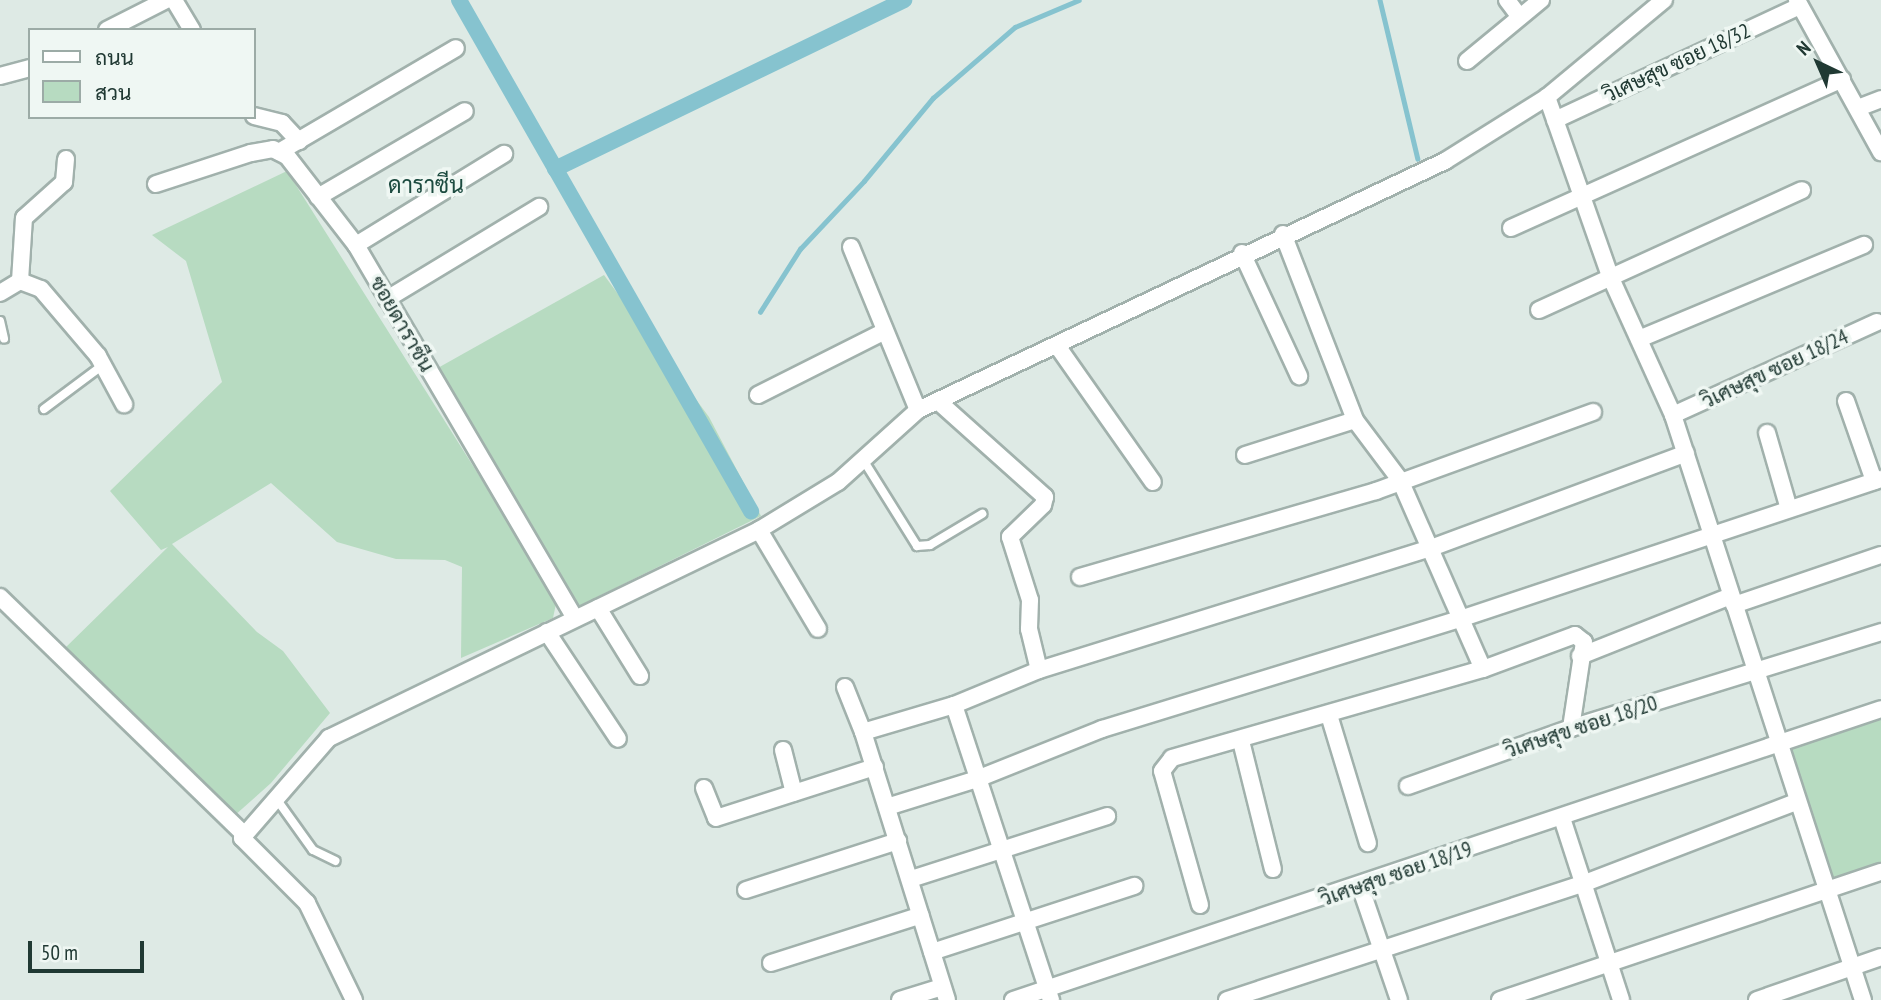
<!DOCTYPE html>
<meta charset="utf-8">
<style>
body{margin:0}
#map{position:relative;width:1881px;height:1000px;overflow:hidden;background:#deeae5;font-family:"PT Sans Narrow",Sarabun,sans-serif}
div>[style]{position:absolute}
[style*='--x']{left:calc(var(--x)*1px);top:calc(var(--y)*1px);width:calc(var(--w)*1px);rotate:calc(var(--a)*1deg)}
.green>*{inset:0;background:#b7dbc1}
.stream>*{height:4.5px;margin:-2.25px;padding:0 2.25px;transform-origin:2.25px;border-radius:2.25px;background:#86c3cf}
.canal>*{height:16px;margin:-8px;padding:0 8px;transform-origin:8px;border-radius:8px;background:#86c3cf}
.roads{filter:drop-shadow(2px 0 #a1b1ac) drop-shadow(-2px 0 #a1b1ac) drop-shadow(0 2px #a1b1ac) drop-shadow(0 -2px #a1b1ac)}
.lane>*{height:8px;margin:-4px;padding:0 4px;transform-origin:4px;border-radius:4px;background:#fff}
.street>*{height:16px;margin:-8px;padding:0 8px;transform-origin:8px;border-radius:8px;background:#fff}
span{translate:-50% -50%;white-space:nowrap;text-align:center;line-height:1.15;-webkit-text-stroke:7px #eff7f3;paint-order:stroke}
.street-label{font-size:21px;color:#203933}
.neighbourhood-label{font-size:23px;color:#1c4b40}
.legend{position:absolute;left:28px;top:28px;width:228px;height:91px;box-sizing:border-box;background:#eff7f3;border:2px solid #9caba6;margin:0;padding:9px 12px;list-style:none;font-size:21px;color:#203933}
.legend li{display:flex;align-items:center;gap:14px;height:35px}
.legend b{width:35px;border:2px solid #9caba6}
.north{position:absolute;left:1783px;top:28px;width:70px;height:70px;-webkit-text-stroke:5px #eff7f3;paint-order:stroke;rotate:316deg;font-size:19px;font-weight:700;line-height:28px;text-align:center;color:#203933}
.north::after{content:'';display:block;margin:auto;width:24px;height:32px;background:#203933;clip-path:polygon(50% 0,100% 100%,50% 72%,0 100%)}
.scale{position:absolute;left:28px;top:941px;width:116px;height:32px;box-sizing:border-box;border:4px solid #203933;border-top:0;padding-left:9px;font-size:21px;line-height:24px;white-space:nowrap;color:#203933;-webkit-text-stroke:5px #eff7f3;paint-order:stroke}
</style>
<div id="map">
<div class="green">
<i style="clip-path:polygon(287px 171px,557px 599px,553px 618px,461px 658px,462px 567px,445px 560px,396px 559px,337px 542px,271px 483px,172px 544px,257px 632px,283px 651px,330px 713px,271px 783px,234px 816px,63px 650px,168px 547px,161px 550px,110px 491px,222px 382px,186px 261px,152px 235px)"></i>
<i style="clip-path:polygon(604px 275px,709px 417px,761px 516px,579px 606px,436px 369px)"></i>
<i style="clip-path:polygon(1881px 709px,1881px 872px,1826px 890px,1778px 743px)"></i>
</div>
<div class="stream">
<i style="--x:1380;--y:0;--w:163;--a:76.6"></i>
<i style="--x:760;--y:312;--w:75;--a:-57.6"></i>
<i style="--x:800;--y:249;--w:93;--a:-46.7"></i>
<i style="--x:864;--y:181;--w:108;--a:-50.3"></i>
<i style="--x:933;--y:98;--w:108;--a:-40.9"></i>
<i style="--x:1015;--y:27;--w:69;--a:-22.9"></i>
</div>
<div class="canal">
<i style="--x:459;--y:0;--w:589;--a:60.26"></i>
<i style="--x:555;--y:169;--w:388;--a:-25.8"></i>
</div>
<div class="roads">
<div class="lane">
<i style="--x:0;--y:321;--w:18;--a:77"></i>
<i style="--x:44;--y:409;--w:74;--a:-36.7"></i>
<i style="--x:862;--y:458;--w:104;--a:58"></i>
<i style="--x:917;--y:546;--w:13;--a:-4"></i>
<i style="--x:930;--y:545;--w:61;--a:-30.8"></i>
<i style="--x:275;--y:797;--w:65;--a:54.4"></i>
<i style="--x:313;--y:850;--w:25;--a:26"></i>
</div>
<div class="street">
<i style="--x:174;--y:0;--w:35;--a:59"></i>
<i style="--x:1507;--y:0;--w:21;--a:53"></i>
<i style="--x:1797;--y:0;--w:174;--a:61.1"></i>
<i style="--x:107;--y:30;--w:66;--a:-27"></i>
<i style="--x:1467;--y:61;--w:96;--a:-39.5"></i>
<i style="--x:0;--y:76;--w:31;--a:-15"></i>
<i style="--x:1547;--y:97;--w:190;--a:70.6"></i>
<i style="--x:1610;--y:276;--w:153;--a:65.6"></i>
<i style="--x:1673;--y:415;--w:615;--a:72.01"></i>
<i style="--x:1858;--y:108;--w:25;--a:-21"></i>
<i style="--x:254;--y:116;--w:29;--a:14"></i>
<i style="--x:282;--y:123;--w:25;--a:47"></i>
<i style="--x:1555;--y:120;--w:270;--a:-25"></i>
<i style="--x:279;--y:152;--w:205;--a:-30.4"></i>
<i style="--x:156;--y:184;--w:100;--a:-18.1"></i>
<i style="--x:251;--y:153;--w:22;--a:-10"></i>
<i style="--x:273;--y:149;--w:16;--a:27"></i>
<i style="--x:287;--y:156;--w:113;--a:52.2"></i>
<i style="--x:356;--y:245;--w:433;--a:59.6"></i>
<i style="--x:318;--y:197;--w:170;--a:-30.3"></i>
<i style="--x:1511;--y:228;--w:363;--a:-24.2"></i>
<i style="--x:1283;--y:234;--w:199;--a:68.8"></i>
<i style="--x:1355;--y:420;--w:75;--a:53.1"></i>
<i style="--x:1400;--y:480;--w:206;--a:66.3"></i>
<i style="--x:356;--y:245;--w:174;--a:-31.6"></i>
<i style="--x:851;--y:247;--w:176;--a:67.7"></i>
<i style="--x:1242;--y:253;--w:136;--a:65.1"></i>
<i style="--x:20;--y:281;--w:63;--a:-86.4"></i>
<i style="--x:24;--y:218;--w:54;--a:-42"></i>
<i style="--x:64;--y:182;--w:23;--a:-85"></i>
<i style="--x:0;--y:293;--w:23;--a:-31"></i>
<i style="--x:20;--y:281;--w:22;--a:21"></i>
<i style="--x:41;--y:289;--w:88;--a:49.6"></i>
<i style="--x:98;--y:356;--w:55;--a:61.6"></i>
<i style="--x:387;--y:299;--w:178;--a:-31.2"></i>
<i style="--x:1539;--y:310;--w:289;--a:-24.5"></i>
<i style="--x:1639;--y:339;--w:244;--a:-22.7"></i>
<i style="--x:1058;--y:347;--w:165;--a:54.9"></i>
<i style="--x:758;--y:395;--w:142;--a:-26.7"></i>
<i style="--x:1846;--y:401;--w:85;--a:70.7"></i>
<i style="--x:940;--y:403;--w:141;--a:41.8"></i>
<i style="--x:1045;--y:497;--w:8;--a:104"></i>
<i style="--x:1043;--y:505;--w:46;--a:135.9"></i>
<i style="--x:1010;--y:537;--w:66;--a:72.4"></i>
<i style="--x:1030;--y:600;--w:29;--a:92"></i>
<i style="--x:1029;--y:629;--w:42;--a:76.3"></i>
<i style="--x:1673;--y:415;--w:224;--a:-24.5"></i>
<i style="--x:1767;--y:433;--w:79;--a:73.9"></i>
<i style="--x:1245;--y:455;--w:115;--a:-17.7"></i>
<i style="--x:759;--y:530;--w:115;--a:59.2"></i>
<i style="--x:1080;--y:577;--w:308;--a:-16.2"></i>
<i style="--x:1376;--y:491;--w:231;--a:-20"></i>
<i style="--x:0;--y:597;--w:340;--a:44.2"></i>
<i style="--x:1734;--y:605;--w:155;--a:-18.8"></i>
<i style="--x:598;--y:608;--w:80;--a:58.3"></i>
<i style="--x:547;--y:632;--w:128;--a:56.4"></i>
<i style="--x:1580;--y:656;--w:162;--a:-21.7"></i>
<i style="--x:845;--y:687;--w:48;--a:68.2"></i>
<i style="--x:954;--y:705;--w:311;--a:71.8"></i>
<i style="--x:1329;--y:715;--w:134;--a:73.1"></i>
<i style="--x:1241;--y:741;--w:132;--a:76"></i>
<i style="--x:783;--y:750;--w:44;--a:75.7"></i>
<i style="--x:1408;--y:786;--w:173;--a:-19.6"></i>
<i style="--x:1571;--y:728;--w:325;--a:-17.2"></i>
<i style="--x:704;--y:788;--w:32;--a:68"></i>
<i style="--x:716;--y:818;--w:167;--a:-17.8"></i>
<i style="--x:887;--y:807;--w:94;--a:-17.3"></i>
<i style="--x:977;--y:779;--w:135;--a:-21.8"></i>
<i style="--x:1102;--y:729;--w:375;--a:-17.1"></i>
<i style="--x:1460;--y:619;--w:444;--a:-18.4"></i>
<i style="--x:1562;--y:818;--w:191;--a:72"></i>
<i style="--x:911;--y:879;--w:206;--a:-17.8"></i>
<i style="--x:1360;--y:886;--w:120;--a:71.1"></i>
<i style="--x:746;--y:890;--w:160;--a:-17.9"></i>
<i style="--x:1200;--y:905;--w:139;--a:-105.8"></i>
<i style="--x:1162;--y:771;--w:16;--a:-52"></i>
<i style="--x:1172;--y:758;--w:323;--a:-16"></i>
<i style="--x:1483;--y:669;--w:98;--a:-20.3"></i>
<i style="--x:1575;--y:635;--w:11;--a:38"></i>
<i style="--x:1584;--y:642;--w:87;--a:98.6"></i>
<i style="--x:932;--y:952;--w:213;--a:-18.1"></i>
<i style="--x:771;--y:963;--w:157;--a:-17.7"></i>
<i style="--x:354;--y:1000;--w:108;--a:-115.9"></i>
<i style="--x:307;--y:903;--w:92;--a:-135"></i>
<i style="--x:242;--y:838;--w:133;--a:-49"></i>
<i style="--x:329;--y:738;--w:478;--a:-25.8"></i>
<i style="--x:759;--y:530;--w:92;--a:-31.3"></i>
<i style="--x:838;--y:482;--w:108;--a:-42"></i>
<i style="--x:918;--y:410;--w:583;--a:-25.29"></i>
<i style="--x:1445;--y:161;--w:120;--a:-32.1"></i>
<i style="--x:1547;--y:97;--w:152;--a:-39.7"></i>
<i style="--x:900;--y:1000;--w:44;--a:-17.2"></i>
<i style="--x:947;--y:1000;--w:281;--a:-107.4"></i>
<i style="--x:863;--y:732;--w:95;--a:-16.5"></i>
<i style="--x:954;--y:705;--w:92;--a:-22.4"></i>
<i style="--x:1039;--y:670;--w:411;--a:-17.3"></i>
<i style="--x:1431;--y:548;--w:272;--a:-20.4"></i>
<i style="--x:1013;--y:1000;--w:915;--a:-18.53"></i>
<i style="--x:1227;--y:1000;--w:377;--a:-18.1"></i>
<i style="--x:1585;--y:883;--w:226;--a:-21"></i>
<i style="--x:1500;--y:1000;--w:402;--a:-18.6"></i>
<i style="--x:1757;--y:1000;--w:131;--a:-19.1"></i>
</div>
</div>
<div class="street-label">
<span style="left:1677px;top:63px;rotate:-25deg">วิเศษสุข ซอย 18/32</span>
<span style="left:402px;top:324px;rotate:60deg">ซอยดาราซีน</span>
<span style="left:1775px;top:369px;rotate:-25deg">วิเศษสุข ซอย 18/24</span>
<span style="left:1581px;top:727px;rotate:-18deg">วิเศษสุข ซอย 18/20</span>
<span style="left:1396px;top:874px;rotate:-19deg">วิเศษสุข ซอย 18/19</span>
</div>
<div class="neighbourhood-label">
<span style="left:426px;top:185px">ดาราซีน</span>
</div>
<ul class="legend">
<li><b style="height:9px;background:#fff"></b>ถนน</li>
<li><b style="height:19px;background:#b7dbc1"></b>สวน</li>
</ul>
<div class="north">N</div>
<div class="scale">50 m</div>
</div>
